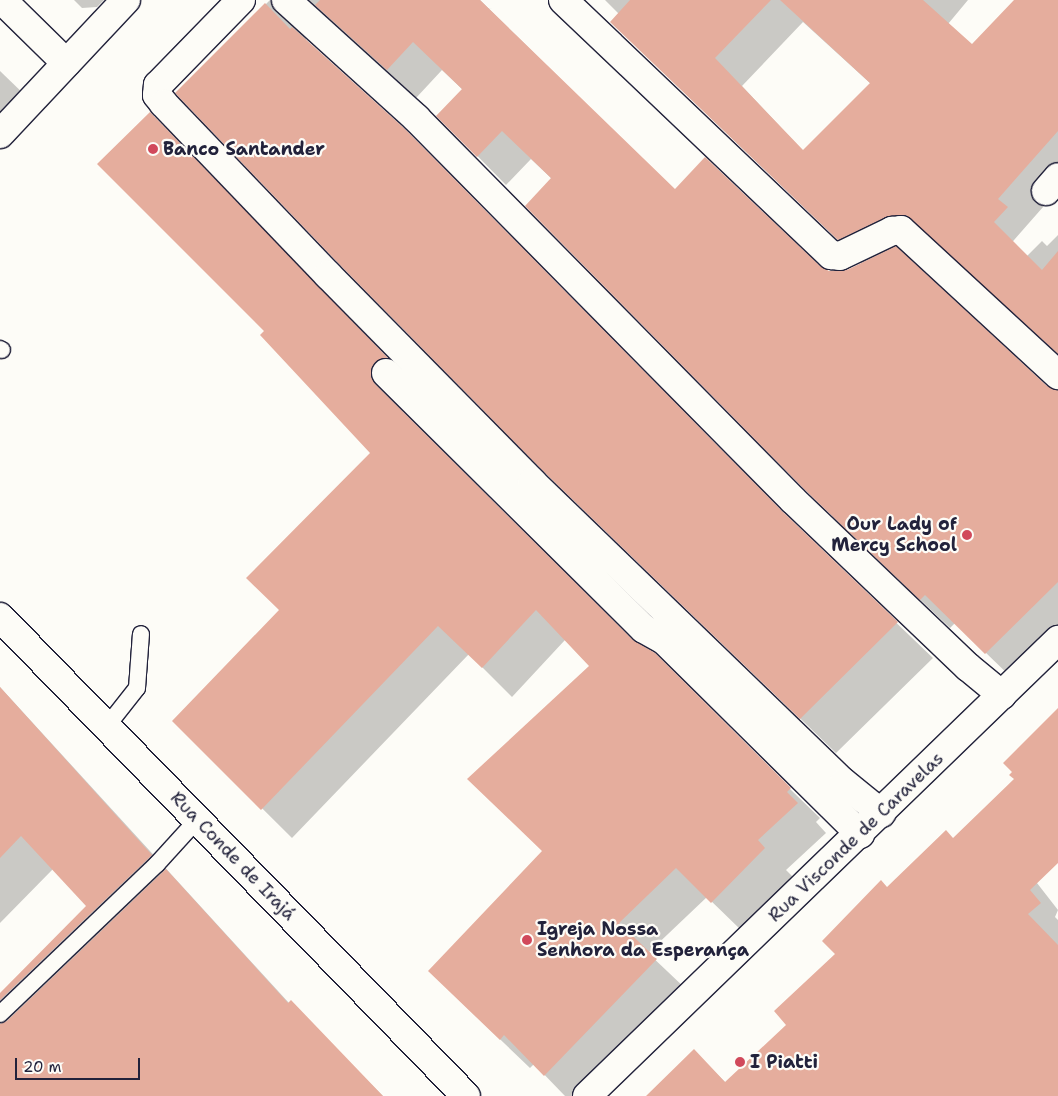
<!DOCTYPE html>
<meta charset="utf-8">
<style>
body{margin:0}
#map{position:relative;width:1058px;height:1096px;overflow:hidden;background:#fdfcf7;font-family:"Shantell Sans",sans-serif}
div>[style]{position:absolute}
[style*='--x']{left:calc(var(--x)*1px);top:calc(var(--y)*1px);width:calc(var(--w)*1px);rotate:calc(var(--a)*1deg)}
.shadow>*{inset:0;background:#0003}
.building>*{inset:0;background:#e5ad9d}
.roads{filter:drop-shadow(1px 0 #22223b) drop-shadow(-1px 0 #22223b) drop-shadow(0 1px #22223b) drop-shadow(0 -1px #22223b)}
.lane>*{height:16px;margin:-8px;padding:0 8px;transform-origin:8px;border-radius:8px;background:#fdfcf7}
.street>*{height:28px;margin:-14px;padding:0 14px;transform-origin:14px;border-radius:14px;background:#fdfcf7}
.secondary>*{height:28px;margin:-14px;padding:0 14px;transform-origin:14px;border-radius:14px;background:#fdfcf7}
.dots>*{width:14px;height:14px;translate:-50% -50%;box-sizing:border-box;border:2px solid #fdfcf7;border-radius:50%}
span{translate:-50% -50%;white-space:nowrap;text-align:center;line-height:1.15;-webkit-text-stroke:4.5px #fdfcf7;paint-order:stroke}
.poi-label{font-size:18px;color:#22223b;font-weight:700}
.left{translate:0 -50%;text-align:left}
.right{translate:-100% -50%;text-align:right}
.street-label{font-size:18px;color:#22223b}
.scale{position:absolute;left:15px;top:1058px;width:125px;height:22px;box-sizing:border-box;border:2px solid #22223b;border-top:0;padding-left:6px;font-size:15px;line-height:18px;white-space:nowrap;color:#22223b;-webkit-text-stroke:4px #fdfcf7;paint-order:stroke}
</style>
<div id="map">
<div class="shadow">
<i style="clip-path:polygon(74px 0,104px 0,97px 7px,82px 8px)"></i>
<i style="clip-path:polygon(270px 0,306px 34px,306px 41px,789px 520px,933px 658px,836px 753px,580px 506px,177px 93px)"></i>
<i style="clip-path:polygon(evenodd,300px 0,480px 0,675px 191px,829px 272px,847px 271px,863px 264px,611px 22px,619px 14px,605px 0,968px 0,948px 24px,972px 45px,1016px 0,1058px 0,1058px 190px,978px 281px,934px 242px,914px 244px,899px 251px,1047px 388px,1058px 391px,1058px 639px,1015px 681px,955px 623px,950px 628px,834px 518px,552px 179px,531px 159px,506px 185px,438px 116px,463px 90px,442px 70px,416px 98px,327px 17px,313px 13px,300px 0,803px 22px,871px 84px,803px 151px,742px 86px,803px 22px)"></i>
<i style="clip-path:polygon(0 71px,28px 98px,0 118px)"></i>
<i style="clip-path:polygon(180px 143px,416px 388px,400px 399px,400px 407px,404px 415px,632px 641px,654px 654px,790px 789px,820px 818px,816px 822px,826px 833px,786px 870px,794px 878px,742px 931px,707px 897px,648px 953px,686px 989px,582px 1096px,565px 1096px,534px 1064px,530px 1068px,459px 1000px,544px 852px,590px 666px,565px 640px,512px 697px,469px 654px,292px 838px,174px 721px,281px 610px,371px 453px,265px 331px)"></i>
<i style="clip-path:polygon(1058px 235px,1058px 354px,992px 291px,1042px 241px,1047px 246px)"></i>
<i style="clip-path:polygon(0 687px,289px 1003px,383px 1096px,0 1096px,0 995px,88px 906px,53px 869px,0 923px)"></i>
<i style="clip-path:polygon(953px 839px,1005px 842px,1058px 910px,1055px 917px,1058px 920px,1058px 1096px,648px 1096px,694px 1051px,726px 1083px,788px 1025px,837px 954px,888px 888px)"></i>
</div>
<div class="building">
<i style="clip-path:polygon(320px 0,480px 0,675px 189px,705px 157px,820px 266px,829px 271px,847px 270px,896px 246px,1047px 386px,1058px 390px,1058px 582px,985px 654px,925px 595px,920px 600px,804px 489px,525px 206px,551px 178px,502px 131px,477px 157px,436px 116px,462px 89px,413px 42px,387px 70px,315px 5px)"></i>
<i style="clip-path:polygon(630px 0,771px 0,715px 58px,803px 150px,870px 83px,780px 0,923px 0,972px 44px,1014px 0,1058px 0,1058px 131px,998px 199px,1008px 207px,994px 222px,1042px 270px,1058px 251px,1058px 354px,906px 215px,886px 217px,838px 240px,610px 22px)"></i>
<i style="clip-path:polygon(265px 3px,290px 29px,292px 27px,405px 129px,782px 511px,898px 622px,800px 719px,543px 471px,339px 264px,175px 93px)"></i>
<i style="clip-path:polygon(150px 112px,388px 358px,375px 362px,371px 369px,371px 377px,375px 384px,633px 640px,655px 653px,791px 788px,787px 792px,798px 803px,758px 840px,765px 848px,711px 903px,676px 868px,619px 923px,657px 959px,544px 1076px,504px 1035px,500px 1040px,428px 971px,542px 851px,467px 779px,589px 666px,536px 610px,482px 668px,438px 626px,261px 810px,172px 721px,279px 610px,246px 578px,370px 453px,260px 335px,264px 331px,97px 164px)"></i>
<i style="clip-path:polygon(0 687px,152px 855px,0 1000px,0 993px,86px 906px,21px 836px,0 858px)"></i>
<i style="clip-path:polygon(1058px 708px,1058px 863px,1030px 890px,1041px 903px,1028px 914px,1058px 945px,1058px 1096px,646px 1096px,694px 1049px,725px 1082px,786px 1025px,774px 1011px,835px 954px,822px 941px,881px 880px,887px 887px,946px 830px,953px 838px,1014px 779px,1009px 775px,1012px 772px,1003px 763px)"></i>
<i style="clip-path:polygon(166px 869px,288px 1003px,291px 1000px,383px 1096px,0 1096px,0 1024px,7px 1021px)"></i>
</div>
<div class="roads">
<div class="lane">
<i style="--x:0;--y:349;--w:2;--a:27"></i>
<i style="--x:107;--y:726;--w:48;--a:-51.7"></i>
<i style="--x:137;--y:688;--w:54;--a:-85.8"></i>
<i style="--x:0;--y:1014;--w:217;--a:-43.7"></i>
<i style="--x:157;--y:864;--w:59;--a:-47.7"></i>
</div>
<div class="street">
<i style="--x:2;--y:0;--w:90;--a:44.5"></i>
<i style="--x:241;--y:0;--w:119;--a:134.3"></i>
<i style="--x:158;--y:85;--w:10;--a:96"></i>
<i style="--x:157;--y:95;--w:11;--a:52"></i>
<i style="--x:164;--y:104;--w:237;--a:46.2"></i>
<i style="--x:328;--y:275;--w:291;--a:45.4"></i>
<i style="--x:532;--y:482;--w:434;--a:44"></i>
<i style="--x:844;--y:783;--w:48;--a:39"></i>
<i style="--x:286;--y:0;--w:176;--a:42.2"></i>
<i style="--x:416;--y:118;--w:537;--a:45.38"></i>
<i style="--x:793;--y:500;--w:242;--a:43.7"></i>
<i style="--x:968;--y:667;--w:44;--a:39.5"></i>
<i style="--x:563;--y:0;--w:370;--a:43.6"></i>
<i style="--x:831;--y:255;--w:9;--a:6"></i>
<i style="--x:840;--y:256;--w:58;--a:-25.7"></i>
<i style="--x:892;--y:231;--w:9;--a:-6"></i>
<i style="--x:901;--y:230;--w:214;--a:42.7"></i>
<i style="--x:1046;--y:191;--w:18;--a:-49"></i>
<i style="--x:386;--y:373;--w:363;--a:44.8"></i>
<i style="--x:644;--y:629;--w:23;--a:29"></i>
<i style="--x:664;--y:640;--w:276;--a:44.7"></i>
<i style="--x:0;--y:617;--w:668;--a:45.79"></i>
<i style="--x:587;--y:1096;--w:656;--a:-44.07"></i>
</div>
<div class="secondary">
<i style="--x:0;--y:134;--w:184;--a:-46.8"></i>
</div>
</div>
<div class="dots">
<i style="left:153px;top:149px;background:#d1495b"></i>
<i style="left:967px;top:535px;background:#d1495b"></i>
<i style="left:527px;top:940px;background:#d1495b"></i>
<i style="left:740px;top:1062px;background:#d1495b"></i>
</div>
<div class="poi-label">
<span class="left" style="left:163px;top:149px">Banco Santander</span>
<span class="right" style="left:957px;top:535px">Our Lady of<br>Mercy School</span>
<span class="left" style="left:537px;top:940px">Igreja Nossa<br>Senhora da Esperança</span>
<span class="left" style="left:750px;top:1062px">I Piatti</span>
</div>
<div class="street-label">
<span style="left:856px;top:837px;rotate:-44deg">Rua Visconde de Caravelas</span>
<span style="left:233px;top:856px;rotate:46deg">Rua Conde de Irajá</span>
</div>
<div class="scale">20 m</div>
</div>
